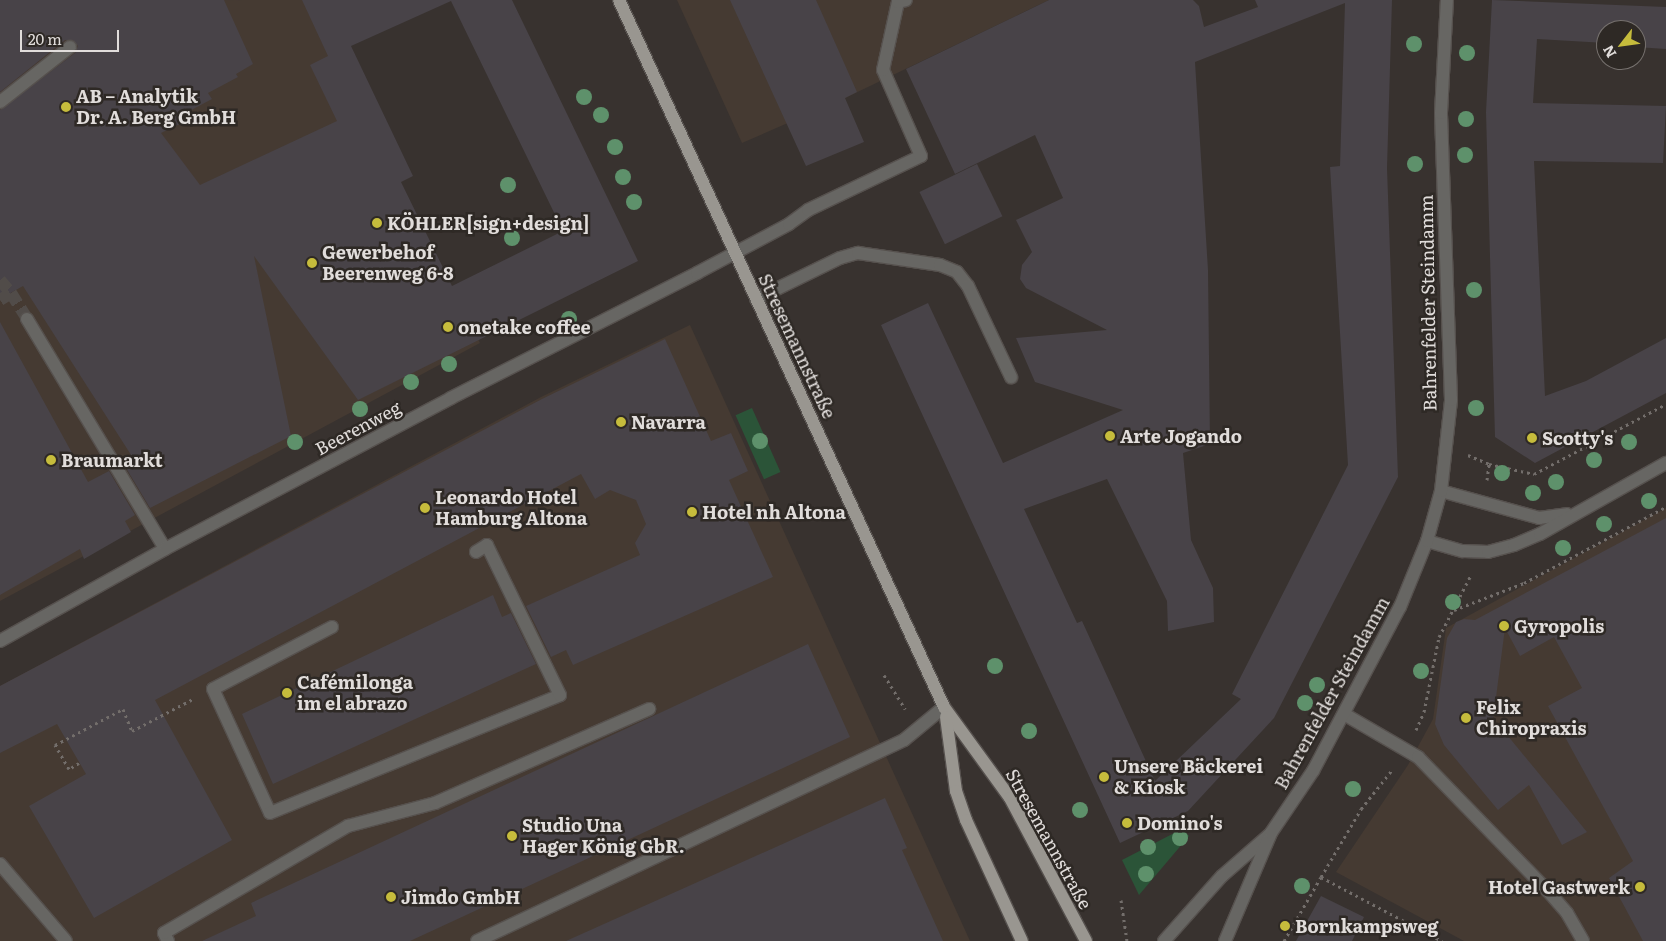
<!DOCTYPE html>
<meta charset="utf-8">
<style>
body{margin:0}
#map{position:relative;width:1666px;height:941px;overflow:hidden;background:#38322f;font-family:Literata,serif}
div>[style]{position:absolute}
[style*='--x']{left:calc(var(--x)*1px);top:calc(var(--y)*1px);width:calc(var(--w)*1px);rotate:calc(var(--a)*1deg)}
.built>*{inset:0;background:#453a32}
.green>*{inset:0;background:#2b5438;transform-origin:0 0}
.building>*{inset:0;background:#484348;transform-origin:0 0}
.minor-tunnel>*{height:12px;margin-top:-6px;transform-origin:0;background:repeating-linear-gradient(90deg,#514c49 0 12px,transparent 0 18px)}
.path>*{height:3px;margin-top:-1.5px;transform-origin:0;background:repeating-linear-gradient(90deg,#736e6b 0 2.5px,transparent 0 6.5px)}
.roads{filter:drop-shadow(1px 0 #56514e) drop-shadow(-1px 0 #56514e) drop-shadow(0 1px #56514e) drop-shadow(0 -1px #56514e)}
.minor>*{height:12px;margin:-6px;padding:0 6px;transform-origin:6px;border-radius:6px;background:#676663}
.major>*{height:12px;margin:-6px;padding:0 6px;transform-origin:6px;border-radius:6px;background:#999690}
.trees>*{width:16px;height:16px;margin:-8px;border-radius:50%;background:#5e916b}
.dots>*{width:14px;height:14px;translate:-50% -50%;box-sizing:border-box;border:2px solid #2e2925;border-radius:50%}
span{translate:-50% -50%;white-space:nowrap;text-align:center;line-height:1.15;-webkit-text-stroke:5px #2e2925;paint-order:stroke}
.poi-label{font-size:18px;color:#e1dddb;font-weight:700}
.left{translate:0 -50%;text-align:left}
.right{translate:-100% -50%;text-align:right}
.street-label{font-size:18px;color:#e1dddb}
.north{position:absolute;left:1596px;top:20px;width:50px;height:50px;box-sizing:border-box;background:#2e2925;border:1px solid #76716e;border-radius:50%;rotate:240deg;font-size:14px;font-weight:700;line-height:20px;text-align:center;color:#e1dddb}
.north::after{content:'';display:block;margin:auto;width:18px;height:22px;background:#c6bc3c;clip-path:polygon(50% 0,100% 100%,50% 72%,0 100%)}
.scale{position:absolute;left:20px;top:30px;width:99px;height:22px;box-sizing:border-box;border:2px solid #e1dddb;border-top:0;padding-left:6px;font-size:15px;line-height:18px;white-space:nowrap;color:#e1dddb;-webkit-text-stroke:4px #2e2925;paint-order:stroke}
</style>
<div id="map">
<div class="built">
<i style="clip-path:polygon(0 0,438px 0,328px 50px,480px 343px,0 601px)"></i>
<i style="clip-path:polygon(677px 0,1049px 0,845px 98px,742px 143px)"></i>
<i style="clip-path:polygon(690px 325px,970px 941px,0 941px,0 686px,541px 397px)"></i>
<i style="clip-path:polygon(1666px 508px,1666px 941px,1464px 941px,1336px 872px,1408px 765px,1433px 719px,1446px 628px)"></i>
</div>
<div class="green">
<i style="left:752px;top:408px;width:70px;height:18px;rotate:66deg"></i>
<i style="clip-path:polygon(1182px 829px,1189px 836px,1139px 895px,1122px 860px)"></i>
</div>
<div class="building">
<i style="clip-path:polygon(evenodd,0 0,224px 0,253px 64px,236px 74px,238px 77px,208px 93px,212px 99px,180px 116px,184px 122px,161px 133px,200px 185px,337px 121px,310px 65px,328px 56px,302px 0,512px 0,638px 261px,358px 400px,254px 256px,291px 436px,150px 508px,123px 463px,133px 458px,23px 286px,0 299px,0 110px,75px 53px,78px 46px,73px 40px,65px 40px,0 92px,0 0,451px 1px,563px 231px,452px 286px,401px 182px,413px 176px,351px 46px,451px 1px)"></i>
<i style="clip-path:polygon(730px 0,816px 0,857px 92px,845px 98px,864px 142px,806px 166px)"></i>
<i style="clip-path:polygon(evenodd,1049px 0,1193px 0,1199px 6px,1204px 27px,1258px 7px,1255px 0,1392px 0,1387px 168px,1398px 477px,1274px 718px,1188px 811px,1120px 843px,881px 325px,928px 303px,1003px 463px,1123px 410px,1035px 382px,1016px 338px,1107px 330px,1026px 288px,1020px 279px,1022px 265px,1032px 252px,1016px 220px,1063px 198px,1035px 135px,955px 174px,906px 69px,1049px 0,1345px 3px,1340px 166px,1330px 167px,1348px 465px,1232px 694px,1241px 699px,1155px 781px,1082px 621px,1077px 623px,1024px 509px,1107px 479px,1167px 601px,1168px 631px,1214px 622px,1213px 588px,1191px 540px,1183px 453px,1210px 444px,1208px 270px,1195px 62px,1345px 3px)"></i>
<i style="clip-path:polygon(1492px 0,1666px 7px,1666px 49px,1636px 47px,1636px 30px,1606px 30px,1606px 43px,1537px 39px,1533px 103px,1666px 106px,1663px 163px,1534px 161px,1545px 396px,1586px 381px,1666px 338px,1666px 393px,1535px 463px,1495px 437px,1486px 112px)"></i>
<i style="left:977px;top:164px;width:58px;height:64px;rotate:64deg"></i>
<i style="clip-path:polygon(0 322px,88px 482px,109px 471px,135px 515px,125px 521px,131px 532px,84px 559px,80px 549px,0 595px)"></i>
<i style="clip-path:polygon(665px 339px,711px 441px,731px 433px,748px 471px,729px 480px,773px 577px,573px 665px,566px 650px,551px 657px,526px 606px,640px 555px,635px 543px,646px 524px,636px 500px,610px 490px,595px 499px,581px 474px,155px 700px,232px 840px,94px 918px,29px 806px,86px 774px,57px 724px,0 753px,0 686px,542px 399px)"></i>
<i style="clip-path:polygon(1666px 518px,1666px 941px,1643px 941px,1609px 878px,1633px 861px,1548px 706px,1582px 688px,1554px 637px,1520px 656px,1505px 628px,1491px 736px,1503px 730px,1587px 832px,1562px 845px,1529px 785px,1498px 810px,1444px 745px,1435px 724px,1447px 638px,1456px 622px,1464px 619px,1475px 620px)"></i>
<i style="clip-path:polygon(493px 595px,502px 617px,511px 613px,536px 664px,273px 784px,242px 714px)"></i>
<i style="clip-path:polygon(808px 644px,850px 737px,410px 941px,202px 941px,256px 916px,251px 903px)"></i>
<i style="clip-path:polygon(885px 798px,907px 848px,902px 850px,943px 941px,566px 941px)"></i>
<i style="clip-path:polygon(1321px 896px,1364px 917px,1352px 941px,1296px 941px)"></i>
</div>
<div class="minor-tunnel">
<i style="--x:0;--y:280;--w:17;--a:50"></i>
<i style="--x:0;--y:300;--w:13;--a:-32"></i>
<i style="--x:11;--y:293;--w:31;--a:58"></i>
</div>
<div class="path">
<i style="--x:1468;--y:455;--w:23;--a:23"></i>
<i style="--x:1489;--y:464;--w:46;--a:12.5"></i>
<i style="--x:1534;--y:474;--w:149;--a:-27.9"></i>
<i style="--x:1487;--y:480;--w:16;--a:-83"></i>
<i style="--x:1454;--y:610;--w:75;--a:-21.1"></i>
<i style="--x:1524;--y:583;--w:161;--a:-28.2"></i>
<i style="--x:884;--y:675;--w:40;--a:58"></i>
<i style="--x:1416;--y:730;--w:20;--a:-66"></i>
<i style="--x:1424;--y:712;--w:76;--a:-78.7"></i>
<i style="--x:1439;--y:637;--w:70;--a:-62.7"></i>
<i style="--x:79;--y:763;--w:12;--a:149"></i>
<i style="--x:69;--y:769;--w:28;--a:-120"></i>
<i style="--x:55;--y:745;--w:77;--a:-27.9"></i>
<i style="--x:123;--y:709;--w:24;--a:68"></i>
<i style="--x:132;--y:731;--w:69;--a:-27.7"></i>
<i style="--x:1321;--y:877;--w:79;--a:-59.5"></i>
<i style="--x:1361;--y:809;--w:50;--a:-51.5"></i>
<i style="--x:1121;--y:900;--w:41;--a:81.7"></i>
<i style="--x:1284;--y:941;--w:74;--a:-60"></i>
<i style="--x:1321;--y:877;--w:137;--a:27.9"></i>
</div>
<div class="roads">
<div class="minor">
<i style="--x:0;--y:102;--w:89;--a:-38.2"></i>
<i style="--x:756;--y:299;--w:93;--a:-26"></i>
<i style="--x:840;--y:258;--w:19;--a:-16"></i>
<i style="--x:858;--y:253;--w:83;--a:8.3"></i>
<i style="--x:940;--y:265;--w:18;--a:22"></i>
<i style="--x:957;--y:272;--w:18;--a:52"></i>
<i style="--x:968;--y:286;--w:101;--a:64.7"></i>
<i style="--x:27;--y:319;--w:268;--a:59"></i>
<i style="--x:1441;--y:491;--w:102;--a:15.4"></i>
<i style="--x:1539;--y:518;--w:28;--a:-8"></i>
<i style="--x:1427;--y:541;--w:37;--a:16"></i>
<i style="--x:1463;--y:551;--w:25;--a:2"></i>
<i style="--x:1488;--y:552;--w:27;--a:-15"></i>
<i style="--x:1514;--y:545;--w:28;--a:-23"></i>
<i style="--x:1540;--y:534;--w:145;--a:-29.4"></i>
<i style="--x:332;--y:627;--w:134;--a:152.5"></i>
<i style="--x:213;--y:689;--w:136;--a:65.3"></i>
<i style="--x:270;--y:813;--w:313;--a:-22.1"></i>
<i style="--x:560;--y:695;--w:167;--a:-116"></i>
<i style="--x:487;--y:545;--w:13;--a:148"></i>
<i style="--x:0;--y:641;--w:189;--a:-29.1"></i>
<i style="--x:165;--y:549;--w:323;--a:-27.8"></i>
<i style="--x:451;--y:398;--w:276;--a:-26.9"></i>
<i style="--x:697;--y:273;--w:104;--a:-28"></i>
<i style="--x:789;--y:224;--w:24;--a:-36"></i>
<i style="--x:808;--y:210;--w:125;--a:-25.5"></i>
<i style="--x:921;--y:156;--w:94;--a:-113.8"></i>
<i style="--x:883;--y:70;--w:70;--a:-77.6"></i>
<i style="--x:898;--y:2;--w:8;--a:-14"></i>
<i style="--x:1344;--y:714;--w:86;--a:30.2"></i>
<i style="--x:1418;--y:757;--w:187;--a:45.9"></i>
<i style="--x:1548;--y:891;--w:29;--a:49"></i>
<i style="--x:1567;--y:913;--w:32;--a:60"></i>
<i style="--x:0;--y:864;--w:101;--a:49.4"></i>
<i style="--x:168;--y:941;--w:9;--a:-117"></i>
<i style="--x:164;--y:933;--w:213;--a:-30.2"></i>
<i style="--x:348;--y:826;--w:90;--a:-14.8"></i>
<i style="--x:435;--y:803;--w:234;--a:-23.7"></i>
<i style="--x:477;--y:941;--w:472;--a:-25.2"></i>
<i style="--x:904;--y:740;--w:52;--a:-39.5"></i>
<i style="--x:1164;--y:941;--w:87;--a:-48.3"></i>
<i style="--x:1222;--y:876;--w:62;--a:-41.1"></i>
<i style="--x:1225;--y:941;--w:117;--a:-66.9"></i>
<i style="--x:1271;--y:833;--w:75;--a:-55.9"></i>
<i style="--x:1313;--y:771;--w:186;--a:-62.1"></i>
<i style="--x:1400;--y:607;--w:71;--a:-67.8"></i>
<i style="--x:1427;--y:541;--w:52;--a:-74.4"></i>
<i style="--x:1441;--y:491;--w:92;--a:-83.7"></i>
<i style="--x:1451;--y:400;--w:287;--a:-92"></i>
<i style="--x:1441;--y:113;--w:113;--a:-87"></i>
</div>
<div class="major">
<i style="--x:619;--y:0;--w:778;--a:65.31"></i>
<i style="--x:944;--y:707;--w:112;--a:54"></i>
<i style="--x:1010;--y:798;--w:162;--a:62"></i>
<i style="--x:946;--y:717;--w:75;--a:82.3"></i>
<i style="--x:956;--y:791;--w:31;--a:71"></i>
<i style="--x:966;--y:820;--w:133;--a:65.2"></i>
</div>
</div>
<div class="trees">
<i style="left:1414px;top:44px"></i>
<i style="left:1467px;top:53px"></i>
<i style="left:584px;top:97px"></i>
<i style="left:601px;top:115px"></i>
<i style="left:1466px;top:119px"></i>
<i style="left:615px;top:147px"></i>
<i style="left:1465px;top:155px"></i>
<i style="left:1415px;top:164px"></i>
<i style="left:623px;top:177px"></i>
<i style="left:508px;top:185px"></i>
<i style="left:634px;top:202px"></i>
<i style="left:512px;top:238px"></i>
<i style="left:1474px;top:290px"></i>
<i style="left:569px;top:319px"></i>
<i style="left:449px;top:364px"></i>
<i style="left:411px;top:382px"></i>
<i style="left:1476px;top:408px"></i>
<i style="left:360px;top:409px"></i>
<i style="left:760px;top:441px"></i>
<i style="left:295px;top:442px"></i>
<i style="left:1629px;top:442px"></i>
<i style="left:1594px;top:460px"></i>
<i style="left:1502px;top:473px"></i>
<i style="left:1556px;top:482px"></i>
<i style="left:1533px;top:493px"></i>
<i style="left:1649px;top:501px"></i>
<i style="left:1604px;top:524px"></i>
<i style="left:1563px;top:548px"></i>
<i style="left:1453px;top:602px"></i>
<i style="left:995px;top:666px"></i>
<i style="left:1421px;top:671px"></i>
<i style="left:1317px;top:685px"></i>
<i style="left:1305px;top:703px"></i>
<i style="left:1029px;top:731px"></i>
<i style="left:1353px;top:789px"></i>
<i style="left:1080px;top:810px"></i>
<i style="left:1180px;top:838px"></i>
<i style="left:1148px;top:847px"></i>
<i style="left:1146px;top:874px"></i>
<i style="left:1302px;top:886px"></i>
</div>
<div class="dots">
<i style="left:66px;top:107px;background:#c6bc3c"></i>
<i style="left:377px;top:223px;background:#c6bc3c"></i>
<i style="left:312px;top:263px;background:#c6bc3c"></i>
<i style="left:448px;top:327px;background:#c6bc3c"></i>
<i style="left:621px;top:422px;background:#c6bc3c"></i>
<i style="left:1110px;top:436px;background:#c6bc3c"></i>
<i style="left:1532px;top:438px;background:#c6bc3c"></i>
<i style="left:51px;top:460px;background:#c6bc3c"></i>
<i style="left:425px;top:508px;background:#c6bc3c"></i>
<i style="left:692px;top:512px;background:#c6bc3c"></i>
<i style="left:1504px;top:626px;background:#c6bc3c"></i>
<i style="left:287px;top:693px;background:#c6bc3c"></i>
<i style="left:1466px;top:718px;background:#c6bc3c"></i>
<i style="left:1104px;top:777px;background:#c6bc3c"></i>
<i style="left:1127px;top:823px;background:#c6bc3c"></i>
<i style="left:512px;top:836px;background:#c6bc3c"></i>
<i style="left:1640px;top:887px;background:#c6bc3c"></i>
<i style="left:391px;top:897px;background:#c6bc3c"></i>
<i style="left:1285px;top:926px;background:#c6bc3c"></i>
</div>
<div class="poi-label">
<span class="left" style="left:76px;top:107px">AB – Analytik<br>Dr. A. Berg GmbH</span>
<span class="left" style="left:387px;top:223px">KÖHLER[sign+design]</span>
<span class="left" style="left:322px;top:263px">Gewerbehof<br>Beerenweg 6-8</span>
<span class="left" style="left:458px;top:327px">onetake coffee</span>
<span class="left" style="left:631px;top:422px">Navarra</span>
<span class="left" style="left:1120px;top:436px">Arte Jogando</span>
<span class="left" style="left:1542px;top:438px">Scotty's</span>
<span class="left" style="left:61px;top:460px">Braumarkt</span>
<span class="left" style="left:435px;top:508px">Leonardo Hotel<br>Hamburg Altona</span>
<span class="left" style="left:702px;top:512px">Hotel nh Altona</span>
<span class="left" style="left:1514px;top:626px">Gyropolis</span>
<span class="left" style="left:297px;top:693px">Cafémilonga<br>im el abrazo</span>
<span class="left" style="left:1476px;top:718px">Felix<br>Chiropraxis</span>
<span class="left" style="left:1114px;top:777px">Unsere Bäckerei<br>&amp; Kiosk</span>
<span class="left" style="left:1137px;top:823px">Domino's</span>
<span class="left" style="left:522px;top:836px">Studio Una<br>Hager König GbR.</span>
<span class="right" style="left:1630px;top:887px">Hotel Gastwerk</span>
<span class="left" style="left:401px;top:897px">Jimdo GmbH</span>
<span class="left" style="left:1295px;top:926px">Bornkampsweg</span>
</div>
<div class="street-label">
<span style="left:1428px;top:303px;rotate:-91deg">Bahrenfelder Steindamm</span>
<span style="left:797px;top:346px;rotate:65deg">Stresemannstraße</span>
<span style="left:358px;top:428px;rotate:-28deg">Beerenweg</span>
<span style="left:1332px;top:693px;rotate:-61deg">Bahrenfelder Steindamm</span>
<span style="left:1049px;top:839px;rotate:61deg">Stresemannstraße</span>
</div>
<div class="north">N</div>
<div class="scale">20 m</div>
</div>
